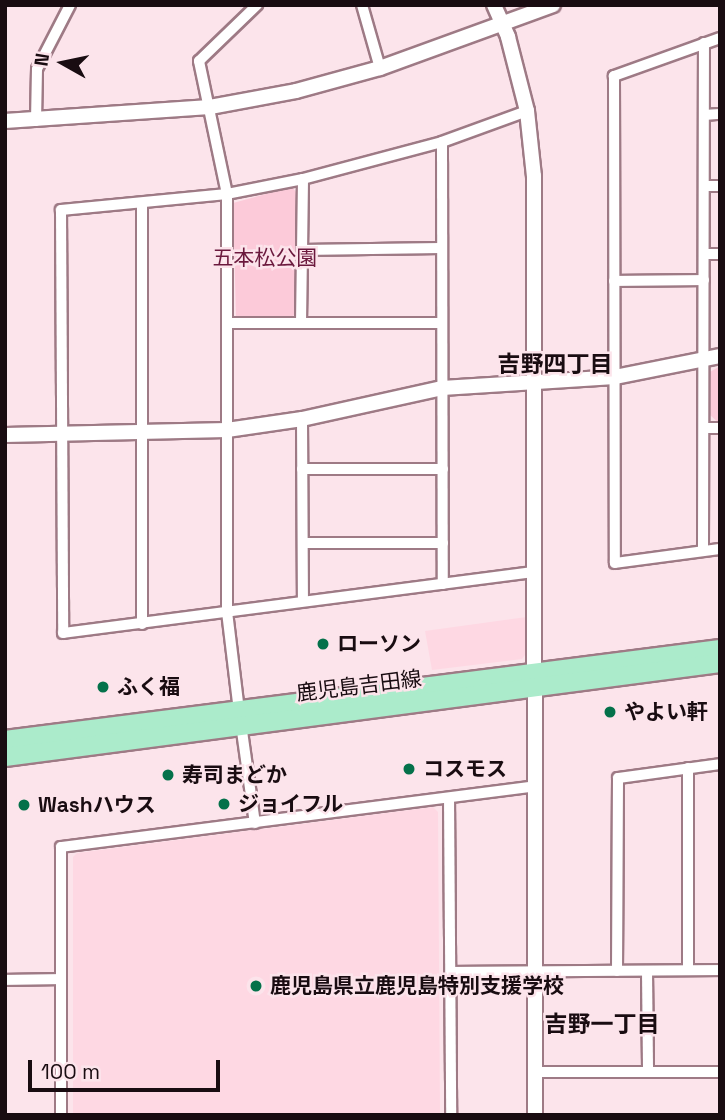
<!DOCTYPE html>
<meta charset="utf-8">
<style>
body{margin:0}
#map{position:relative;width:725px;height:1120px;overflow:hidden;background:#fce4eb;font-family:"Space Grotesk","Noto Sans JP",sans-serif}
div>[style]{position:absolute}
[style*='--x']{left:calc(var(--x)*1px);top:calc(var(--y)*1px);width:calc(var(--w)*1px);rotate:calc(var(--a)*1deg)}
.built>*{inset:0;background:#fed8e3}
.green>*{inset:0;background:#fccad9}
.roads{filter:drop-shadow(2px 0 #9e7a85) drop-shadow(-2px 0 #9e7a85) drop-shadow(0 2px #9e7a85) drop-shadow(0 -2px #9e7a85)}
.minor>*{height:10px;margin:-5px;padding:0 5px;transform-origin:5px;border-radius:5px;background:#fff}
.tertiary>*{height:14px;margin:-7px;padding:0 7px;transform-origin:7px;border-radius:7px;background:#fff}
.primary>*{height:18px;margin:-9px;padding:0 9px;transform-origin:9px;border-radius:9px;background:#abebcb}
.dots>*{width:19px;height:19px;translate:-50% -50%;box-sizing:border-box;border:4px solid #fce4eb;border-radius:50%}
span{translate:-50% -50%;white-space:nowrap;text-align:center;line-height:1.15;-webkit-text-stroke:5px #fce4eb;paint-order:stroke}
.park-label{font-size:21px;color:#6b193d}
.poi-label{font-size:21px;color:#190c11;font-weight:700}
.left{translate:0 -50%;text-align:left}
.street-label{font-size:21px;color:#190c11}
.neighbourhood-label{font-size:23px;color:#190c11;font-weight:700}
.frame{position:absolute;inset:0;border:7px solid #190c11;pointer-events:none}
.north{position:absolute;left:28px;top:28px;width:70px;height:70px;-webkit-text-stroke:5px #fce4eb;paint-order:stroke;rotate:279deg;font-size:19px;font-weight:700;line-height:28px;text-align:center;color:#190c11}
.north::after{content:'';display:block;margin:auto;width:24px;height:32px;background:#190c11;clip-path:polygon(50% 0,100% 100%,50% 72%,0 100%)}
.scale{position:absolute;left:28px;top:1060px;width:192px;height:32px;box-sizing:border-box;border:4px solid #190c11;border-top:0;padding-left:9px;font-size:21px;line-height:24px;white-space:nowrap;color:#190c11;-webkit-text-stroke:5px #fce4eb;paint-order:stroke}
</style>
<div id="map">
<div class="built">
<i style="clip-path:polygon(527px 617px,528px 651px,522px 659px,432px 670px,425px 631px)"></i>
<i style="clip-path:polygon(433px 807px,438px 812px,440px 1115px,73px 1115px,73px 857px,77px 853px)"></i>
</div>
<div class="green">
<i style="clip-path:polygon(292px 187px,297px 193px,296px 313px,292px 317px,236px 317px,233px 203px)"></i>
<i style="clip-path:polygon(720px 366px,720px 424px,710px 415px,710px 372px)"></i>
</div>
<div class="roads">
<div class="minor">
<i style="--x:362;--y:5;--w:66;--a:74.1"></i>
<i style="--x:720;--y:38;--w:113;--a:160.3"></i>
<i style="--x:614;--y:76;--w:487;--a:89.9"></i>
<i style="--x:615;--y:563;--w:106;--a:-7.6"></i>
<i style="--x:527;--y:111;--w:90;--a:160"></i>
<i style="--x:442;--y:142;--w:144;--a:165.1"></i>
<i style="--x:303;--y:179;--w:77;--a:168.8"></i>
<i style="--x:227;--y:194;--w:167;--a:174.5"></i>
<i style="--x:61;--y:210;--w:423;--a:89.7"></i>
<i style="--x:63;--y:633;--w:475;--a:-7.4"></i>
<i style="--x:704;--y:115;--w:16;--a:-4"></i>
<i style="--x:36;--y:121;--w:52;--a:-88.9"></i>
<i style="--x:37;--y:69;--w:72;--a:-62.7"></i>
<i style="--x:442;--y:142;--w:442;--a:89.9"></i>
<i style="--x:704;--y:186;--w:16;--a:0"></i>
<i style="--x:302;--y:250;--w:139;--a:-0.8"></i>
<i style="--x:704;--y:254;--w:16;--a:0"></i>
<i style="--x:614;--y:281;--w:90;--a:-0.6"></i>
<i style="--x:227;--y:323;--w:215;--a:0"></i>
<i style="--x:301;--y:323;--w:144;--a:-89.2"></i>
<i style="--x:302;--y:419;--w:182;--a:89.7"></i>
<i style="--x:705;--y:428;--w:15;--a:0"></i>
<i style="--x:302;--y:469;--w:141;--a:0"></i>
<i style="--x:303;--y:543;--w:140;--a:0"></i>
<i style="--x:703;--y:551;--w:508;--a:-89.89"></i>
<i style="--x:142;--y:624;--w:419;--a:-90"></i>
<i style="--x:239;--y:711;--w:100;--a:-96.9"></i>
<i style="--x:227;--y:612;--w:418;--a:-90"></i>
<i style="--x:227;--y:194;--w:136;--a:-101.9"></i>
<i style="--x:199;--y:61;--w:81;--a:-44"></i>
<i style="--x:241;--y:724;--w:100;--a:82"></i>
<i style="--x:688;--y:768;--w:202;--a:90"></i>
<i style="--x:449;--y:798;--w:317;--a:89.6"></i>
<i style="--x:617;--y:971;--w:193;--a:-89.7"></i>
<i style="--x:618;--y:778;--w:103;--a:-7.8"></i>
<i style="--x:647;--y:971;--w:101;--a:89.4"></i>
<i style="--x:451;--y:972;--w:269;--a:-0.4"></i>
<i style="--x:5;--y:980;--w:55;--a:-1"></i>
<i style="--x:535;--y:1072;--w:185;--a:0"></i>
<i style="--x:61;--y:1115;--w:268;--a:-90"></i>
<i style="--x:61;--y:847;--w:477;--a:-7.3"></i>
</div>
<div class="tertiary">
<i style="--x:494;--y:5;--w:35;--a:66"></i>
<i style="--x:508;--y:37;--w:76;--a:75.6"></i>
<i style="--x:527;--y:111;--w:65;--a:83.9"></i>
<i style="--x:534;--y:176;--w:939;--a:89.94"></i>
<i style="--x:5;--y:121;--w:205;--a:-3.9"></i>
<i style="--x:210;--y:107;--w:87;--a:-10.5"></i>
<i style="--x:296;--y:91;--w:87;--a:-15.3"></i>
<i style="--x:380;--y:68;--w:184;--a:-20"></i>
<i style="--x:5;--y:435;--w:222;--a:-1.3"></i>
<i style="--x:227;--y:430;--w:76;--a:-8.3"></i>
<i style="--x:302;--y:419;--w:143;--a:-12.5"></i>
<i style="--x:442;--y:388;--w:173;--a:-3.6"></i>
<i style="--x:615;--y:377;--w:107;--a:-11.3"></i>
</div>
<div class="primary">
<i style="--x:5;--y:740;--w:721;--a:-7.25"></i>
<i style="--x:5;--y:757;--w:721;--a:-7.49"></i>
</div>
</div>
<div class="dots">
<i style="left:323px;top:644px;background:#04714a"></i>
<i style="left:103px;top:687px;background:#04714a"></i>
<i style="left:610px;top:712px;background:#04714a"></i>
<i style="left:409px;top:769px;background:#04714a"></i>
<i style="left:168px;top:775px;background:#04714a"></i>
<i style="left:224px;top:804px;background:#04714a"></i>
<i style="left:24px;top:805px;background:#04714a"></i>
<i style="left:256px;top:986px;background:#04714a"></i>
</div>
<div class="park-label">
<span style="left:265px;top:258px">五本松公園</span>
</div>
<div class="poi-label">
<span class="left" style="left:337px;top:644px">ローソン</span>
<span class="left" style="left:117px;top:687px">ふく福</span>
<span class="left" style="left:624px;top:712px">やよい軒</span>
<span class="left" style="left:423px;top:769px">コスモス</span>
<span class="left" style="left:182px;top:775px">寿司まどか</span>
<span class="left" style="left:238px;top:804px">ジョイフル</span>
<span class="left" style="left:38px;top:805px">Washハウス</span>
<span class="left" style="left:270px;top:986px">鹿児島県立鹿児島特別支援学校</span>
</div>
<div class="street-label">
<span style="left:359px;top:686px;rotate:-7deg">鹿児島吉田線</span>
</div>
<div class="neighbourhood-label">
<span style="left:555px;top:364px">吉野四丁目</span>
<span style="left:602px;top:1024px">吉野一丁目</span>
</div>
<div class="frame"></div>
<div class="north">N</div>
<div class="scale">100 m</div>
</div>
